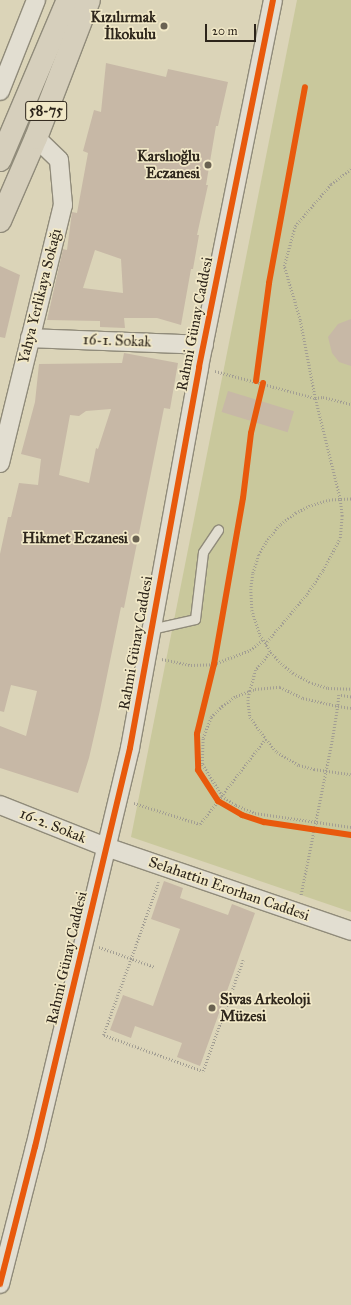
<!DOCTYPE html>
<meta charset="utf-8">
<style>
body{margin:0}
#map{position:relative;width:351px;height:1305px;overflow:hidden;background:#dbd4b8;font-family:"IM FELL Great Primer",serif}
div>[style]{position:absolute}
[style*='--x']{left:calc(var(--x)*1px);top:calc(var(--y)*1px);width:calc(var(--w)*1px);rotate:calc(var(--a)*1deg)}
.green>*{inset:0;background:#c9c89c}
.building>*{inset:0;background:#c7b8a6;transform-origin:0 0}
.path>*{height:2.5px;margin-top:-1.25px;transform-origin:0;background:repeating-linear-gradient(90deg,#a29e93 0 1px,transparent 0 3px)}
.roads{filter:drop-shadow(1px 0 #908b7a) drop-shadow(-1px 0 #908b7a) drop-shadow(0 1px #908b7a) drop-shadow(0 -1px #908b7a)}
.lane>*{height:9px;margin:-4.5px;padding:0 4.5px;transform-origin:4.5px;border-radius:4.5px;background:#e2ded1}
.street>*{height:18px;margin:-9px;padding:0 9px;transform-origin:9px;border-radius:9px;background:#e2ded1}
.primary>*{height:22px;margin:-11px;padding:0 11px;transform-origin:11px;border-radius:11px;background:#d6cfbc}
.cycleway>*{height:6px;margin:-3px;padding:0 3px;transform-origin:3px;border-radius:3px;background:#e8590c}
.dots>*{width:11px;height:11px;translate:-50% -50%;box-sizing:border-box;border:2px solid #f1e8c7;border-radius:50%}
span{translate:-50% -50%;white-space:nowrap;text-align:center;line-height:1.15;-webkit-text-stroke:3.5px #f1e8c7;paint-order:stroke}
.shield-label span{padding:1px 3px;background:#f1e8c7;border:1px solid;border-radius:3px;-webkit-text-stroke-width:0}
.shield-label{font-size:14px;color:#2d251b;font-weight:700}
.poi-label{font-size:15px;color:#2d251b;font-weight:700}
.right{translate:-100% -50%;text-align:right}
.left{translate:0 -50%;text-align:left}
.street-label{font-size:15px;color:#2d251b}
.scale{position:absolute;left:205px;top:24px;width:51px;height:18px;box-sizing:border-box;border:2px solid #2d251b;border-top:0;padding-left:5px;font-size:12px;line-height:14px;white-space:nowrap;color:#2d251b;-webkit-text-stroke:3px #f1e8c7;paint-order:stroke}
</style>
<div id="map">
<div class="green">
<i style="clip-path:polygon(297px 0,351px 0,351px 912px,131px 837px)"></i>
</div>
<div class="building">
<i style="clip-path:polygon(evenodd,106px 63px,166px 77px,168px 69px,228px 82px,218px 126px,216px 126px,206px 185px,208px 185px,197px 235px,199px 235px,193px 269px,191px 269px,181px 325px,157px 318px,124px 318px,125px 328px,100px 327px,100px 321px,47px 320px,63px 249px,67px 250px,72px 212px,77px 213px,88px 153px,83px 151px,94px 110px,101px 112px,106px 63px,95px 250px,121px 259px,123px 293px,83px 288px,95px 250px)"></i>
<i style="clip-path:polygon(0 266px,20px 275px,5px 338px,0 337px)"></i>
<i style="clip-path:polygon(351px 319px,351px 366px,339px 362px,332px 353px,328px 337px,338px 324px)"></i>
<i style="clip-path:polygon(evenodd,124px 353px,178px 363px,170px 409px,164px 408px,124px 608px,121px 607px,100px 710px,89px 758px,78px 793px,0 768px,0 726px,26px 736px,37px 691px,11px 685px,4px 712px,0 711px,0 554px,8px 517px,11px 517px,19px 483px,38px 485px,41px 459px,21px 454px,35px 402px,39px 364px,122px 363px,124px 353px,111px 409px,98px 449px,96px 448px,89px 483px,59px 475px,70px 415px,79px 416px,86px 411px,111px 409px)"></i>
<i style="left:228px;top:391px;width:69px;height:22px;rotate:17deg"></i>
<i style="clip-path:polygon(164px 881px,183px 888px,180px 898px,228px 915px,232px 904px,255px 913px,200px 1066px,177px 1057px,182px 1043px,135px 1026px,131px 1038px,110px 1030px,123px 995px,153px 1006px,180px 929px,151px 919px)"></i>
</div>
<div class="path">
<i style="--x:215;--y:371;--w:104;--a:15.1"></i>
<i style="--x:315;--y:398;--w:79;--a:-100.9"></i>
<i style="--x:300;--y:320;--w:56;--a:-106.5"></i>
<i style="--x:284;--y:266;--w:41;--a:-74.6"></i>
<i style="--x:295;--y:226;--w:55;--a:-49.4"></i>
<i style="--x:331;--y:184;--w:25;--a:-37"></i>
<i style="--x:351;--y:499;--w:21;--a:177"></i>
<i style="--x:330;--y:500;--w:21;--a:163"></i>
<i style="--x:310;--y:506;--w:16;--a:153"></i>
<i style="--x:296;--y:513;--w:20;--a:143"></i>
<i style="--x:280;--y:525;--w:21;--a:129"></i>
<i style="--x:267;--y:541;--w:16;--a:120"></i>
<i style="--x:259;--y:555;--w:20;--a:108"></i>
<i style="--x:253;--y:574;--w:15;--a:98"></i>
<i style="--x:251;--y:589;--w:21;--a:87"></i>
<i style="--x:252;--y:610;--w:26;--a:72"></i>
<i style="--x:260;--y:635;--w:20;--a:57"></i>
<i style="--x:271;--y:652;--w:15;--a:48"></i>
<i style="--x:281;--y:663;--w:16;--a:40"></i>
<i style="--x:293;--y:673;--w:21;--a:28"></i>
<i style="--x:312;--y:683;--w:17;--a:17"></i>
<i style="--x:328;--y:688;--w:23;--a:2"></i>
<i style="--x:265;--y:644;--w:65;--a:-50"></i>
<i style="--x:307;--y:594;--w:29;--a:-56"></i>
<i style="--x:323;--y:570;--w:36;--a:-62"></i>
<i style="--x:340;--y:538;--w:22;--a:-85"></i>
<i style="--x:342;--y:516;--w:17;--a:-97"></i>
<i style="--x:340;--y:499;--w:104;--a:-103.9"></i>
<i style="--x:315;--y:398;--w:8;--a:-7"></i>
<i style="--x:323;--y:397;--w:29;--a:14"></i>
<i style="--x:271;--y:652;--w:23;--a:130"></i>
<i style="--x:256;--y:670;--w:22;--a:106"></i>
<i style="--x:250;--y:691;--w:9;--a:103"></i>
<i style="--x:248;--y:700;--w:17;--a:83"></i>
<i style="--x:250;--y:717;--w:27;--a:54"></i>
<i style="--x:266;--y:739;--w:72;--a:127.7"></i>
<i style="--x:222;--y:796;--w:38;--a:-122"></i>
<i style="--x:202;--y:764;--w:26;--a:-88"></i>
<i style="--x:203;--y:738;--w:22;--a:-69"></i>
<i style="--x:211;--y:717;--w:16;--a:-45"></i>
<i style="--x:222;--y:706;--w:17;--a:-36"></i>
<i style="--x:236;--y:696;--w:15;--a:-20"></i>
<i style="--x:250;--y:691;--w:5;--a:-22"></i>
<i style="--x:255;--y:689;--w:25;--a:-5"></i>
<i style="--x:280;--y:687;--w:25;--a:26"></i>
<i style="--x:303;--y:698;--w:36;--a:13"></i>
<i style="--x:338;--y:706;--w:32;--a:99"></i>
<i style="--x:333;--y:738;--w:161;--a:101.4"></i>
<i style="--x:162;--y:659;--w:30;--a:12"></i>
<i style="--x:191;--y:665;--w:23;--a:-2"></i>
<i style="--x:214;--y:664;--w:39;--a:-21"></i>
<i style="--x:250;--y:650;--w:16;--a:-38"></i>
<i style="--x:351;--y:697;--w:12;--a:-171"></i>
<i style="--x:339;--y:695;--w:11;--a:95"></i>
<i style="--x:338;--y:706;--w:13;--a:9"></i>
<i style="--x:266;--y:739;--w:17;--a:50"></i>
<i style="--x:277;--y:752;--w:26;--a:31"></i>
<i style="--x:299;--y:765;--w:16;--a:15"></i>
<i style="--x:314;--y:769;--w:37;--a:8"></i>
<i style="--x:134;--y:803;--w:69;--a:17.7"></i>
<i style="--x:200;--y:824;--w:36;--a:-52"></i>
<i style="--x:222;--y:796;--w:17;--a:33"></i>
<i style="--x:236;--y:805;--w:21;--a:23"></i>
<i style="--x:255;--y:813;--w:97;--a:8.3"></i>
<i style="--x:159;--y:882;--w:163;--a:109.8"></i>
<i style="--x:104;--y:1035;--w:105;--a:20"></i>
<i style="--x:203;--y:1071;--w:118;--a:-70.2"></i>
<i style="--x:99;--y:947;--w:59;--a:19.7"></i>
</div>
<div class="roads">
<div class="lane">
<i style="--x:151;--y:629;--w:45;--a:-12.8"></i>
<i style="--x:195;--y:619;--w:67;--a:-83.2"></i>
<i style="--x:203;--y:552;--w:27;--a:-56"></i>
</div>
<div class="street">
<i style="--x:0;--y:91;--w:98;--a:-68.4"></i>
<i style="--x:30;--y:338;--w:174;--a:2.3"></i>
<i style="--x:0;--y:463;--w:266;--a:-76.3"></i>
<i style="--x:63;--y:205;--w:45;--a:-95.1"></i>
<i style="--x:59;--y:160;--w:32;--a:-136"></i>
<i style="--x:0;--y:805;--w:114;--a:21.6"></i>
<i style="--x:106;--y:847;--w:259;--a:18.9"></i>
<i style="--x:0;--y:1284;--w:141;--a:-75.7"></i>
<i style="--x:35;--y:1147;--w:410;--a:-76.6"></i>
<i style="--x:130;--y:748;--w:387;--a:-79.7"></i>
<i style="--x:199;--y:367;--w:374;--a:-78.6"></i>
</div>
<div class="primary">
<i style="--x:0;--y:160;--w:174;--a:-67"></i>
<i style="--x:0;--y:221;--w:90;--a:-66.6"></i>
<i style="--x:36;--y:138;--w:148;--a:-69"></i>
</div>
</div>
<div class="cycleway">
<i style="--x:256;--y:381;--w:99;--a:-82.4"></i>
<i style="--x:269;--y:283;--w:199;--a:-79.6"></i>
<i style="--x:263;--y:383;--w:51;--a:103.5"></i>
<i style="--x:251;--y:433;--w:65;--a:97"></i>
<i style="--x:243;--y:498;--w:169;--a:99.9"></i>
<i style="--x:214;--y:664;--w:72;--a:103.7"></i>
<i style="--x:197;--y:734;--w:36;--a:88"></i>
<i style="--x:198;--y:770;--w:37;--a:57"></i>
<i style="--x:218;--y:801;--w:28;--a:30"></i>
<i style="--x:242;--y:815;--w:23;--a:18"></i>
<i style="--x:264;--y:822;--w:88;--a:8.5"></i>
<i style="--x:0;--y:1284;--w:141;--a:-75.7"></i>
<i style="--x:35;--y:1147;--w:410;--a:-76.6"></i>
<i style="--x:130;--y:748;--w:387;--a:-79.7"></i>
<i style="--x:199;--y:367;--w:374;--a:-78.6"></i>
</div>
<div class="dots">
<i style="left:164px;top:26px;background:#6a6252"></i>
<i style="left:208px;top:165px;background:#6a6252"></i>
<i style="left:136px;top:539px;background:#6a6252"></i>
<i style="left:212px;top:1008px;background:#6a6252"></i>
</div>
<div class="shield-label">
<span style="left:46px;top:111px">58-75</span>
</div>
<div class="poi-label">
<span class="right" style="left:156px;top:26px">Kızılırmak<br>İlkokulu</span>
<span class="right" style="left:200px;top:165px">Karslıoğlu<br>Eczanesi</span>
<span class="right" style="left:128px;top:539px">Hikmet Eczanesi</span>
<span class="left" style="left:220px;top:1008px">Sivas Arkeoloji<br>Müzesi</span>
</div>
<div class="street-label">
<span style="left:40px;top:296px;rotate:-76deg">Yahya Yerlikaya Sokağı</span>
<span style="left:195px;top:324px;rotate:-79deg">Rahmi Günay Caddesi</span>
<span style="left:117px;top:341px;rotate:2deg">16-1. Sokak</span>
<span style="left:136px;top:643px;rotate:-80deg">Rahmi Günay Caddesi</span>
<span style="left:53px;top:826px;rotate:22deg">16-2. Sokak</span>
<span style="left:229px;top:889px;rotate:19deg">Selahattin Erorhan Caddesi</span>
<span style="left:67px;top:958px;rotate:-77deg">Rahmi Günay Caddesi</span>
</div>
<div class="scale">20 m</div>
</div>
